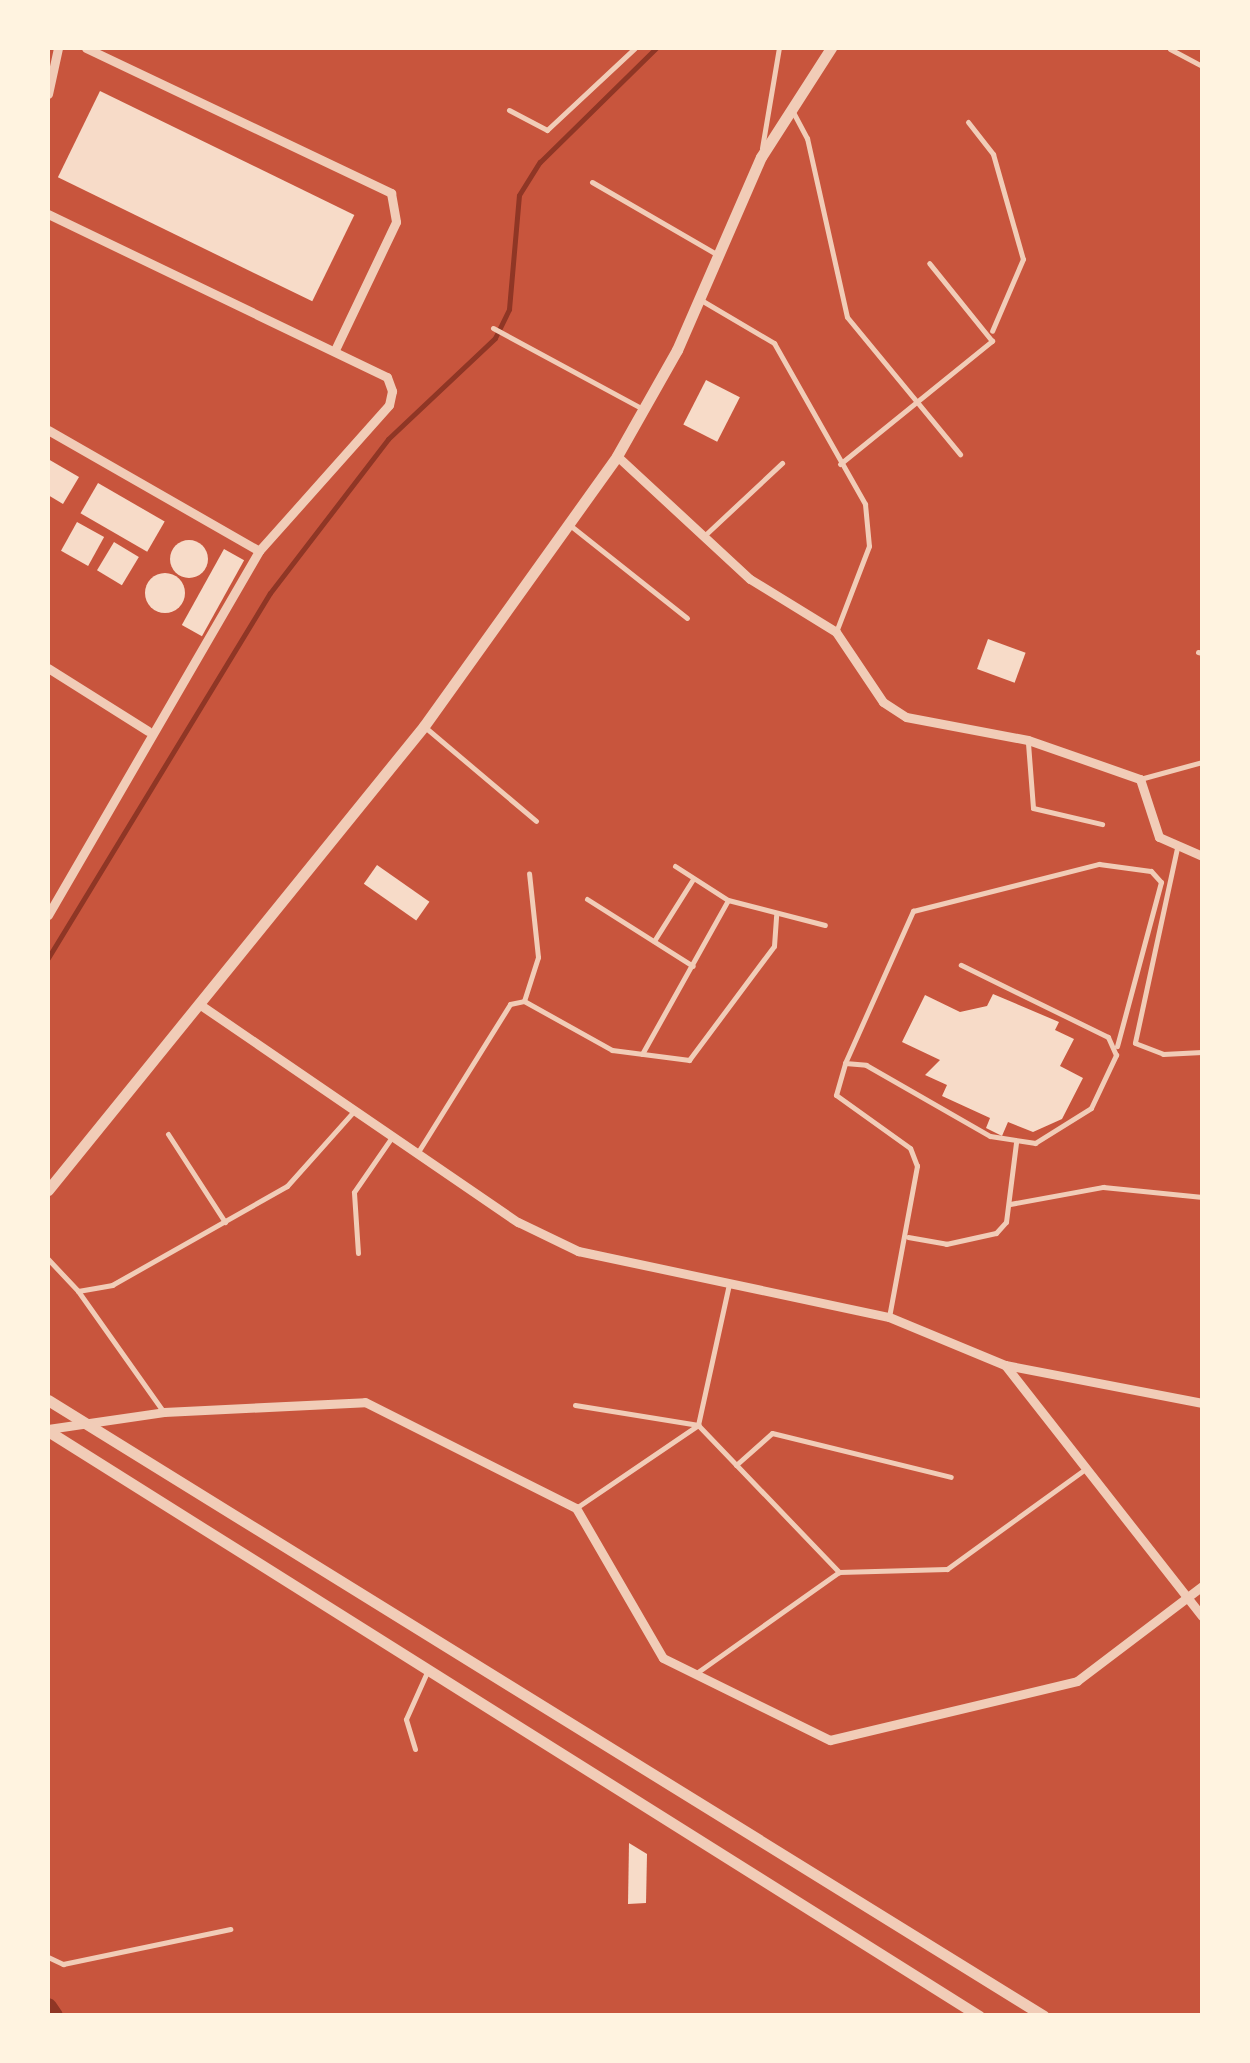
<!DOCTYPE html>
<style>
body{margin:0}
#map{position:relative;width:1250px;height:2063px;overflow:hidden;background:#c8553d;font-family:"Nunito Sans",sans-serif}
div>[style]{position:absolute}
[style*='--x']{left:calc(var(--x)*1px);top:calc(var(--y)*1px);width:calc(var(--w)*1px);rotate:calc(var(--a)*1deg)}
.stream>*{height:5px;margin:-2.5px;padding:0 2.5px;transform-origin:2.5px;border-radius:2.5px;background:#8f3625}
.canal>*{height:18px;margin:-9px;padding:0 9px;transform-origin:9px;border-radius:9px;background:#8f3625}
.building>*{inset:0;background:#f7dbc8;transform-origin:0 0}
.round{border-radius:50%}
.service>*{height:5px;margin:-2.5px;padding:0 2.5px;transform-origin:2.5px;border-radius:2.5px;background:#f1ccb7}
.minor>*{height:9px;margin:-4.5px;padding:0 4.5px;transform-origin:4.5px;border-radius:4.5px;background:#f1ccb7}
.tertiary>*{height:11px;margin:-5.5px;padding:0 5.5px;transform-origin:5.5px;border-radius:5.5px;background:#f1ccb7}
span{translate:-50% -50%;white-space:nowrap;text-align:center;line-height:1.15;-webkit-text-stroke:8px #fff3e0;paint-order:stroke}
.frame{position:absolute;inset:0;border:50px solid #fff3e0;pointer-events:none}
</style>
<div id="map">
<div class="stream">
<i style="--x:48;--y:958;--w:427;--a:-58.7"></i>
<i style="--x:270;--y:593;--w:194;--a:-52.5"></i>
<i style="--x:388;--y:439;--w:147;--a:-43.3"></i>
<i style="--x:495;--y:338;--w:32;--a:-64"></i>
<i style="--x:509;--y:309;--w:114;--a:-85"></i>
<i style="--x:519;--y:195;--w:39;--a:-58"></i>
<i style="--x:540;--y:162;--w:163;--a:-44.5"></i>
</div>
<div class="canal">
<i style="--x:48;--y:2007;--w:11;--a:56"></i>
</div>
<div class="building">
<i style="left:100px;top:91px;width:283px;height:96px;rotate:26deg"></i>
<i style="left:706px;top:380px;width:38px;height:50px;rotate:27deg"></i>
<i style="clip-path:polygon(48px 459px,79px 477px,63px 504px,48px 495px)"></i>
<i style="left:98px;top:483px;width:77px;height:35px;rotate:30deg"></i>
<i style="left:77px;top:522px;width:31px;height:33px;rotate:29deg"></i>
<i class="round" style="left:170px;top:540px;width:38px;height:38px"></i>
<i style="left:114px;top:542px;width:29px;height:33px;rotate:31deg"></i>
<i style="left:224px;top:549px;width:23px;height:87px;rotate:29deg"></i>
<i class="round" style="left:145px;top:573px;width:40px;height:40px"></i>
<i style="left:988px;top:639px;width:40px;height:32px;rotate:20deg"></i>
<i style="left:377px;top:865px;width:64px;height:23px;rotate:35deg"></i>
<i style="clip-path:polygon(993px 994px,1059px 1022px,1055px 1030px,1074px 1039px,1060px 1066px,1083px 1078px,1062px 1119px,1033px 1132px,1008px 1122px,1002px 1136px,986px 1128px,990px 1118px,942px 1096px,947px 1085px,925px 1075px,940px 1060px,902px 1042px,925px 995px,960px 1012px,987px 1006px)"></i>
<i style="clip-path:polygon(629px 1843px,647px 1854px,646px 1903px,628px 1904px)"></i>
</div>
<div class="service">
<i style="--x:1170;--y:49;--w:36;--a:28"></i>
<i style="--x:509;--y:110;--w:43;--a:27.8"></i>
<i style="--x:547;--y:130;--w:120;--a:-43"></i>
<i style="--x:793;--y:112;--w:30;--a:62"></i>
<i style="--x:807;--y:138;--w:183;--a:77.4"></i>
<i style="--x:847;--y:317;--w:178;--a:50.5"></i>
<i style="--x:968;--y:122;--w:41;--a:52"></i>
<i style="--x:993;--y:154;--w:109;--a:74.1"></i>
<i style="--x:1023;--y:259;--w:78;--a:113.3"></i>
<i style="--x:762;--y:148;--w:101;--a:-80.4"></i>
<i style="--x:592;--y:182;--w:146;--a:30.1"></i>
<i style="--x:701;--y:300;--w:85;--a:30.5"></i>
<i style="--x:774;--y:343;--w:185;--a:60.5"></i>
<i style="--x:865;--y:504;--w:42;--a:84.6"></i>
<i style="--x:869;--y:546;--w:92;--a:111"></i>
<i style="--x:493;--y:328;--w:168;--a:28.4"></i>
<i style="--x:840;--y:464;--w:196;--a:-39"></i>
<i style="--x:992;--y:341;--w:100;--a:-128.9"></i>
<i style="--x:571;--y:526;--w:148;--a:38.4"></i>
<i style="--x:704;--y:536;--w:107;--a:-43.1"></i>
<i style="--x:1198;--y:652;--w:4;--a:14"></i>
<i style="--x:426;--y:728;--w:144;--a:40.2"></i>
<i style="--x:1028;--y:743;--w:65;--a:85.6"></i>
<i style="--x:1033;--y:808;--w:71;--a:13.1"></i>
<i style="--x:1140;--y:779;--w:64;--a:-15.3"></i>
<i style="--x:1177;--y:848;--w:199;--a:102.2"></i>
<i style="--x:1135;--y:1043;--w:30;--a:21"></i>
<i style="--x:1163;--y:1054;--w:39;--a:-3"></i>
<i style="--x:675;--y:866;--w:63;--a:32.7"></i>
<i style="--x:587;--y:899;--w:125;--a:32.3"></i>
<i style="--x:654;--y:941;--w:73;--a:-57.8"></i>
<i style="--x:524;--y:1001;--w:46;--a:-72.3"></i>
<i style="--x:538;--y:957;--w:84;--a:-96.1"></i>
<i style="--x:642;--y:1054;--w:176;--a:-60.8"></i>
<i style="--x:728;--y:900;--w:100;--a:14.5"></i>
<i style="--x:845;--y:1063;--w:167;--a:-65.9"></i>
<i style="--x:913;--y:911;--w:192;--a:-14.2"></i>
<i style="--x:1099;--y:864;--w:52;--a:7.7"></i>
<i style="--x:1151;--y:871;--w:15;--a:48"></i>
<i style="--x:1161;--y:882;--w:170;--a:105"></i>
<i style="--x:168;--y:1134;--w:105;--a:57.1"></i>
<i style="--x:418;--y:1152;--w:174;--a:-58.1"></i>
<i style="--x:510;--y:1004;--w:14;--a:-12"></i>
<i style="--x:524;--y:1001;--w:101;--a:29.1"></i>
<i style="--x:612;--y:1050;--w:78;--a:7.4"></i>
<i style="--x:689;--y:1060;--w:142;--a:-53.3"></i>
<i style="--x:774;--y:946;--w:31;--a:-86"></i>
<i style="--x:1010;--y:1204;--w:95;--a:-10.4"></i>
<i style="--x:1103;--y:1187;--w:100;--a:5.8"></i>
<i style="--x:908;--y:1237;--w:39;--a:10"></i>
<i style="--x:946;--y:1244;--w:51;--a:-12.4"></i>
<i style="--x:996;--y:1233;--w:15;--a:-48"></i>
<i style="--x:1006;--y:1222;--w:80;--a:-82.8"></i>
<i style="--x:358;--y:1253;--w:61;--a:-93.8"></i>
<i style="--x:354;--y:1192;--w:67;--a:-55.4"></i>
<i style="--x:48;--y:1259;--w:44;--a:46.8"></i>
<i style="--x:78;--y:1291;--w:35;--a:-10"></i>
<i style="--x:112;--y:1285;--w:201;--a:-29.5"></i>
<i style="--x:287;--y:1186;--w:101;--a:-48.2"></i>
<i style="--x:78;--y:1291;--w:147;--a:54.7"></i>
<i style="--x:889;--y:1317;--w:154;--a:-79.5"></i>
<i style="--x:917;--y:1166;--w:19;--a:-111"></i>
<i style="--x:910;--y:1148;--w:91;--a:-144.4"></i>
<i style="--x:836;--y:1095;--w:33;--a:-74"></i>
<i style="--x:845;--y:1063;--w:21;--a:5"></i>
<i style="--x:866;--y:1065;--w:143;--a:29.8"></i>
<i style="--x:990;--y:1136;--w:46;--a:8.8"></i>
<i style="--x:1035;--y:1143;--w:66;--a:-32"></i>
<i style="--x:1091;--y:1108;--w:59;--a:-64.7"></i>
<i style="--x:1116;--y:1055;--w:20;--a:-114"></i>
<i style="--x:1108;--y:1037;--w:164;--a:-153.9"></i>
<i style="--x:575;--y:1405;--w:125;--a:9.2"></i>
<i style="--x:698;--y:1425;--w:204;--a:46.2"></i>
<i style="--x:839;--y:1572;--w:108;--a:-1.6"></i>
<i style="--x:947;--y:1569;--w:169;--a:-35.9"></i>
<i style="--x:736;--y:1465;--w:48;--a:-41.6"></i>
<i style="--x:772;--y:1433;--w:184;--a:13.8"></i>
<i style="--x:576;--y:1508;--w:148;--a:-34.2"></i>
<i style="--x:698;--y:1425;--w:144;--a:-77.6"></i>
<i style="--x:695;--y:1674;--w:176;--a:-35.3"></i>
<i style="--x:415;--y:1749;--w:31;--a:-107"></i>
<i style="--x:406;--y:1719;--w:51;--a:-65.9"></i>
<i style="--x:48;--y:1957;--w:17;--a:25"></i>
<i style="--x:63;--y:1964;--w:171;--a:-11.8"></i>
</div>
<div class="minor">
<i style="--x:86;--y:48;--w:338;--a:25.4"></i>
<i style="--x:391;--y:193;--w:29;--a:80"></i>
<i style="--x:396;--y:222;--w:142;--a:115.5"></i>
<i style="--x:48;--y:94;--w:47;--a:-77.7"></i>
<i style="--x:48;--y:214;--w:376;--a:25.7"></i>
<i style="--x:387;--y:377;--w:15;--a:70"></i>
<i style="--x:392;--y:391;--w:14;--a:102"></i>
<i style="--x:389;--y:405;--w:195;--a:131.7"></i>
<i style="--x:259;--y:551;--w:421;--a:120.1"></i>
<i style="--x:48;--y:430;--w:243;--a:29.8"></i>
<i style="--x:617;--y:456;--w:181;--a:42.8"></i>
<i style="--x:750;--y:579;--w:101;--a:31.6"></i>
<i style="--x:836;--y:632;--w:84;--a:56.1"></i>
<i style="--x:883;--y:702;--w:27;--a:33"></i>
<i style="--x:906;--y:717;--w:124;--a:10.7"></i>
<i style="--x:1028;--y:740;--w:119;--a:19.2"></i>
<i style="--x:1140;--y:779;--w:61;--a:71.9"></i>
<i style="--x:1159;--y:837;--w:47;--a:23.8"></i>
<i style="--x:48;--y:668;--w:118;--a:32.2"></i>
<i style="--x:202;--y:1006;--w:383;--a:34.4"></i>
<i style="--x:518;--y:1222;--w:67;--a:25.8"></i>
<i style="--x:578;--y:1251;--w:318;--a:12"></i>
<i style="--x:889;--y:1317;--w:126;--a:22.5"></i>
<i style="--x:1005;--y:1365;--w:319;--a:51.9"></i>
<i style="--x:1005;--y:1365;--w:201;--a:10.9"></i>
<i style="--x:48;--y:1429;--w:117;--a:-8.3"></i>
<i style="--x:164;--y:1412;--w:201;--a:-2.8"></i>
<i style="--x:365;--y:1402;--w:236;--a:26.7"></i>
<i style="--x:576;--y:1508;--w:173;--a:59.9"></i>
<i style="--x:663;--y:1658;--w:186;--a:26.2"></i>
<i style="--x:830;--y:1740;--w:254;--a:-13.4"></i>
<i style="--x:1077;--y:1681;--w:157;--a:-37.2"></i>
</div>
<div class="tertiary">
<i style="--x:48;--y:1190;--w:597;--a:-50.98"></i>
<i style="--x:424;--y:726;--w:332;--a:-54.4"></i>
<i style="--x:617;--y:456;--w:122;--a:-60.5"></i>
<i style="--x:677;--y:350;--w:210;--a:-66.5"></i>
<i style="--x:761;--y:157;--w:130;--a:-57.3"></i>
<i style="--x:48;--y:1400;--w:1171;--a:31.74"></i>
<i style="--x:48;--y:1431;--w:1100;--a:32.14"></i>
</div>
<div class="frame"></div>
</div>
